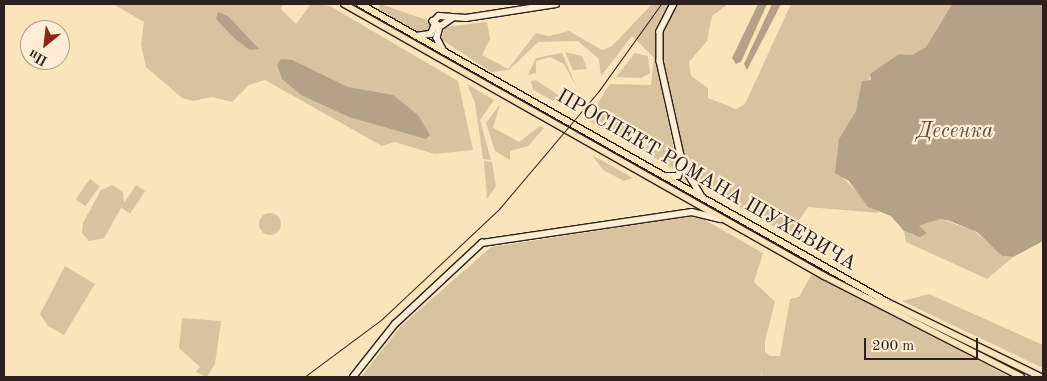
<!DOCTYPE html>
<meta charset="utf-8">
<style>
body{margin:0}
#map{position:relative;width:1047px;height:381px;overflow:hidden;background:#fbe3bc;font-family:"Old Standard TT",serif}
div>[style]{position:absolute}
[style*='--x']{left:calc(var(--x)*1px);top:calc(var(--y)*1px);width:calc(var(--w)*1px);rotate:calc(var(--a)*1deg)}
.green>*{inset:0;background:#d8c2a0;transform-origin:0 0}
.round{border-radius:50%}
.water>*{inset:0;background:#b5a185}
.roads{filter:drop-shadow(1px 0 #2e201a) drop-shadow(-1px 0 #2e201a) drop-shadow(0 1px #2e201a) drop-shadow(0 -1px #2e201a)}
.secondary>*{height:5.5px;margin:-2.75px;padding:0 2.75px;transform-origin:2.75px;border-radius:2.75px;background:#fcedd3}
.primary>*{height:6px;margin:-3px;padding:0 3px;transform-origin:3px;border-radius:3px;background:#fbe3bc}
.tram>*{height:1px;margin:-0.5px;padding:0 0.5px;transform-origin:0.5px;border-radius:0.5px;background:#2e201a}
span{translate:-50% -50%;white-space:nowrap;text-align:center;line-height:1.15;-webkit-text-stroke:4.5px #fcedd3;paint-order:stroke}
.street-label{font-size:20px;color:#2e201a}
.water-label{font-size:21px;color:#5d4d3f;font-style:italic}
.frame{position:absolute;inset:0;border:5px solid #2e201a;pointer-events:none}
.north{position:absolute;left:20px;top:20px;width:50px;height:50px;box-sizing:border-box;background:#fcedd3;border:1px solid #aa9b89;border-radius:50%;rotate:209deg;font-size:14px;font-weight:700;line-height:20px;text-align:center;color:#2e201a}
.north::after{content:'';display:block;margin:auto;width:18px;height:22px;background:#8f2418;clip-path:polygon(50% 0,100% 100%,50% 72%,0 100%)}
.scale{position:absolute;left:864px;top:338px;width:114px;height:22px;box-sizing:border-box;border:2px solid #2e201a;border-top:0;padding-left:6px;font-size:15px;line-height:18px;white-space:nowrap;color:#2e201a;-webkit-text-stroke:4px #fcedd3;paint-order:stroke}
</style>
<div id="map">
<div class="green">
<i style="clip-path:polygon(113px 4px,283px 4px,281px 9px,296px 24px,311px 4px,330px 6px,458px 81px,473px 150px,434px 154px,395px 142px,382px 146px,265px 80px,249px 85px,232px 102px,212px 97px,193px 101px,182px 98px,146px 67px,141px 45px,144px 22px)"></i>
<i style="clip-path:polygon(380px 4px,430px 21px,430px 29px,423px 34px,379px 10px)"></i>
<i style="clip-path:polygon(652px 4px,728px 4px,712px 16px,707px 41px,689px 62px,691px 76px,708px 88px,708px 98px,736px 109px,745px 104px,791px 4px,952px 4px,926px 47px,912px 55px,899px 54px,871px 74px,850px 124px,839px 139px,841px 176px,879px 213px,808px 207px,789px 235px,695px 182px,686px 165px,669px 95px,662px 89px,678px 171px,587px 120px,610px 84px,651px 85px,654px 58px,632px 36px,601px 76px,599px 59px,578px 41px,538px 42px,509px 70px,491px 72px,441px 39px,445px 27px,487px 22px,490px 39px,482px 55px,508px 69px,536px 33px,549px 36px,569px 31px,602px 50px,612px 46px)"></i>
<i style="clip-path:polygon(565px 52px,582px 56px,587px 69px,573px 70px)"></i>
<i style="clip-path:polygon(562px 53px,577px 88px,564px 64px,550px 57px,536px 61px,536px 73px,528px 75px,536px 58px)"></i>
<i style="clip-path:polygon(635px 53px,648px 56px,650px 73px,641px 78px,616px 77px)"></i>
<i style="clip-path:polygon(536px 80px,567px 101px,563px 106px,533px 90px,531px 81px)"></i>
<i style="clip-path:polygon(467px 84px,494px 100px,480px 120px,491px 160px,483px 159px,475px 103px)"></i>
<i style="clip-path:polygon(500px 104px,493px 128px,505px 134px,519px 142px,540px 126px,544px 128px,528px 146px,510px 151px,510px 160px,495px 151px,486px 123px)"></i>
<i style="clip-path:polygon(592px 155px,633px 178px,624px 181px,603px 170px)"></i>
<i style="clip-path:polygon(484px 161px,492px 162px,496px 186px,487px 199px)"></i>
<i style="left:90px;top:179px;width:12px;height:25px;rotate:35deg"></i>
<i style="clip-path:polygon(112px 185px,123px 192px,124px 203px,104px 238px,89px 241px,82px 233px,83px 223px,101px 190px)"></i>
<i style="left:136px;top:185px;width:11px;height:27px;rotate:34deg"></i>
<i class="round" style="left:259px;top:213px;width:22px;height:22px"></i>
<i style="clip-path:polygon(688px 217px,703px 219px,763px 253px,754px 282px,775px 302px,765px 341px,765px 352px,770px 356px,780px 356px,790px 299px,799px 297px,812px 274px,1010px 377px,762px 377px,762px 371px,761px 377px,361px 377px,401px 326px,491px 247px)"></i>
<i style="clip-path:polygon(940px 219px,973px 230px,1005px 257px,1013px 257px,987px 279px,906px 242px,904px 231px,913px 235px,919px 226px)"></i>
<i style="clip-path:polygon(65px 266px,95px 284px,64px 335px,48px 326px,40px 314px)"></i>
<i style="clip-path:polygon(929px 294px,1043px 345px,1043px 368px,902px 301px)"></i>
<i style="clip-path:polygon(182px 318px,221px 321px,215px 364px,207px 377px,196px 372px,200px 367px,179px 348px)"></i>
</div>
<div class="water">
<i style="clip-path:polygon(758px 4px,767px 4px,741px 62px,736px 64px,732px 58px)"></i>
<i style="clip-path:polygon(772px 4px,781px 4px,747px 70px,744px 64px)"></i>
<i style="clip-path:polygon(952px 4px,1043px 4px,1043px 241px,1013px 257px,1002px 256px,977px 232px,950px 221px,940px 219px,919px 226px,927px 233px,920px 237px,904px 231px,891px 216px,868px 207px,849px 181px,835px 173px,839px 139px,856px 111px,862px 81px,871px 80px,870px 74px,899px 54px,912px 55px,926px 47px)"></i>
<i style="clip-path:polygon(218px 12px,228px 16px,259px 49px,250px 50px,235px 39px,216px 19px)"></i>
<i style="clip-path:polygon(281px 59px,292px 60px,348px 87px,393px 95px,418px 115px,430px 135px,426px 139px,349px 117px,301px 95px,282px 79px,277px 65px)"></i>
</div>
<div class="roads">
<div class="secondary">
<i style="--x:674;--y:4;--w:31;--a:117"></i>
<i style="--x:660;--y:32;--w:29;--a:90"></i>
<i style="--x:660;--y:61;--w:107;--a:77.5"></i>
<i style="--x:683;--y:165;--w:35;--a:59"></i>
<i style="--x:452;--y:19;--w:14;--a:146"></i>
<i style="--x:440;--y:27;--w:9;--a:-144"></i>
<i style="--x:433;--y:22;--w:8;--a:-45"></i>
<i style="--x:439;--y:16;--w:27;--a:4"></i>
<i style="--x:466;--y:18;--w:91;--a:-8.8"></i>
<i style="--x:440;--y:27;--w:11;--a:105"></i>
<i style="--x:437;--y:38;--w:15;--a:62"></i>
<i style="--x:416;--y:36;--w:15;--a:-8"></i>
<i style="--x:431;--y:34;--w:9;--a:-69"></i>
<i style="--x:665;--y:176;--w:13;--a:0"></i>
<i style="--x:678;--y:176;--w:12;--a:-66"></i>
<i style="--x:353;--y:377;--w:68;--a:-51.6"></i>
<i style="--x:395;--y:324;--w:119;--a:-43"></i>
<i style="--x:482;--y:243;--w:212;--a:-8.4"></i>
<i style="--x:692;--y:212;--w:29;--a:14"></i>
</div>
<div class="primary">
<i style="--x:344;--y:4;--w:552;--a:29.54"></i>
<i style="--x:824;--y:276;--w:221;--a:27.1"></i>
<i style="--x:360;--y:4;--w:605;--a:29.49"></i>
<i style="--x:887;--y:302;--w:171;--a:26"></i>
</div>
</div>
<div class="tram">
<i style="--x:304;--y:377;--w:97;--a:-36.6"></i>
<i style="--x:382;--y:319;--w:161;--a:-43.2"></i>
<i style="--x:499;--y:209;--w:153;--a:-49.8"></i>
<i style="--x:598;--y:92;--w:108;--a:-54.4"></i>
</div>
<div class="street-label">
<span style="left:706px;top:181px;rotate:30deg">ПРОСПЕКТ РОМАНА ШУХЕВИЧА</span>
</div>
<div class="water-label">
<span style="left:955px;top:132px">Десенка</span>
</div>
<div class="frame"></div>
<div class="north">Пн</div>
<div class="scale">200 m</div>
</div>
